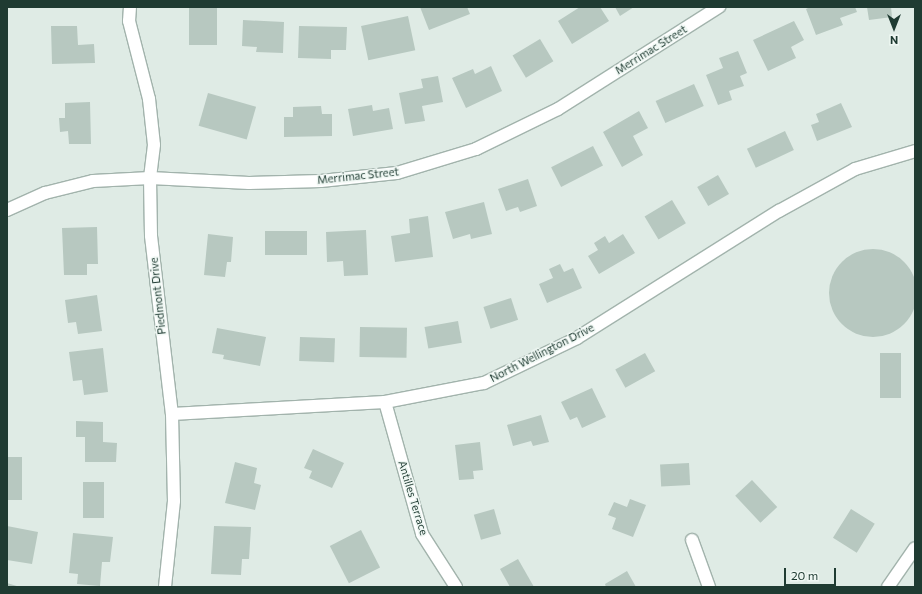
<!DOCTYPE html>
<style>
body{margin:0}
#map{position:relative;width:922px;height:594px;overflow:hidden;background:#dfebe5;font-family:Commissioner,sans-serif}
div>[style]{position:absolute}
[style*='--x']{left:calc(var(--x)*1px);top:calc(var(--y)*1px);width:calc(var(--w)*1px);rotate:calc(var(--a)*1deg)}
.building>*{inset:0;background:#b7c8c0;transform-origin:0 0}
.round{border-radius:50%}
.roads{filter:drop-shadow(1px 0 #a2b3ac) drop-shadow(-1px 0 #a2b3ac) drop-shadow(0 1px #a2b3ac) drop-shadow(0 -1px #a2b3ac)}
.minor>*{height:12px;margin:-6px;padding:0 6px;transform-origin:6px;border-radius:6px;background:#fff}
span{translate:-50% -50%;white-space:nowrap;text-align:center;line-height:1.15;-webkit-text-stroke:3px #eff7f3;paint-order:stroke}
.street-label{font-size:11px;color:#1f3b32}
.frame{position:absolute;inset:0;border:8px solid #1f3b32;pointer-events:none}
.north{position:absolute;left:874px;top:8px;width:40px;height:40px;-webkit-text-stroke:3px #eff7f3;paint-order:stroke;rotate:180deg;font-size:11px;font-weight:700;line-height:16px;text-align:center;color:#1f3b32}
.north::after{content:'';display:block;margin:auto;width:14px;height:18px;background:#1f3b32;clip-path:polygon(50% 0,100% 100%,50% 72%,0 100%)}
.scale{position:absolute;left:784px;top:568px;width:52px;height:18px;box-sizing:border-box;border:2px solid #1f3b32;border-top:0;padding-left:5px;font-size:12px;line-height:14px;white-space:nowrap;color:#1f3b32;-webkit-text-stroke:3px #eff7f3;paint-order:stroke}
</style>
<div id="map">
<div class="building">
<i style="left:189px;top:7px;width:28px;height:38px"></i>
<i style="clip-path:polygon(420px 7px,467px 7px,470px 14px,429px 30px)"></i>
<i style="clip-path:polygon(580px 7px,600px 7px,609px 21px,572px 44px,558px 21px)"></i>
<i style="clip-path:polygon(615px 7px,634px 7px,620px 16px)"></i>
<i style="clip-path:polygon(810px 7px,855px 7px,857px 12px,840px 18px,843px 25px,816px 35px,806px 9px)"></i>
<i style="clip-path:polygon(867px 7px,891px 7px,892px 17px,869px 20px)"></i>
<i style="left:408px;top:16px;width:35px;height:48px;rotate:78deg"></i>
<i style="clip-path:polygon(243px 20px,284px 22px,283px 53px,256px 52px,257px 47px,242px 46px)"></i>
<i style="clip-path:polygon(794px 21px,804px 40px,791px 47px,796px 58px,768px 71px,753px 40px)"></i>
<i style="clip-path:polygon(51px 26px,77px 26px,78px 45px,94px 44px,95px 63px,52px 64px)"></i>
<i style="clip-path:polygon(299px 26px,347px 27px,346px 50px,331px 50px,331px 59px,298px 58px)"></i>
<i style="left:540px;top:39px;width:26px;height:32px;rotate:59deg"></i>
<i style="clip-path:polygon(738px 51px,747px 73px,740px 76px,744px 86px,729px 91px,732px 100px,718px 105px,706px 75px,723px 68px,719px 58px)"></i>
<i style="clip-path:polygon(491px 66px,502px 91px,466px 108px,452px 78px,473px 69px,475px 74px)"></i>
<i style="clip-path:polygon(438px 76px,443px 102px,422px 106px,425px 121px,405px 124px,399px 93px,423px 88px,421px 79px)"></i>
<i style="left:694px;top:84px;width:24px;height:42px;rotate:66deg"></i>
<i style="left:208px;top:93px;width:50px;height:34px;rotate:16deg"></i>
<i style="clip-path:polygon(90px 102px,91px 144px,69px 144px,68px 131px,60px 132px,59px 118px,65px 118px,65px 103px)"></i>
<i style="clip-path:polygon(841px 103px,852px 127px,817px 141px,811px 125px,819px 122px,816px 114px)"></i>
<i style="clip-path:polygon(372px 105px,373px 111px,389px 108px,393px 129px,353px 136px,348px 109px)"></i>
<i style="clip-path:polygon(321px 106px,322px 114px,332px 114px,332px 136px,284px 137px,284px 117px,293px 117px,293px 107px)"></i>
<i style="clip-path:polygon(639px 111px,648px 128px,633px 136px,643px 155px,622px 167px,603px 132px)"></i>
<i style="left:785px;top:131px;width:21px;height:42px;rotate:65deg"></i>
<i style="left:593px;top:146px;width:22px;height:47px;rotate:63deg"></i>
<i style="left:718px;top:175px;width:22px;height:24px;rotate:60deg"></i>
<i style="clip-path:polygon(528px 179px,537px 206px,520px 212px,518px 207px,506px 211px,498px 189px)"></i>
<i style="left:672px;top:200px;width:27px;height:32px;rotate:59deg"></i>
<i style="clip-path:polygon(484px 202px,492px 234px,471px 239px,470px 234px,453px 239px,445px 212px)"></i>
<i style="clip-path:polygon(428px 216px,433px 257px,395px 262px,391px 236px,410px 233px,409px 219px)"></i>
<i style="clip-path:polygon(97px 227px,98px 264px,87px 264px,87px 275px,64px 275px,62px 228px)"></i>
<i style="clip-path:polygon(366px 230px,368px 275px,344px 276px,343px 261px,327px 262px,326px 232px)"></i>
<i style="left:265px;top:231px;width:42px;height:24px"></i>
<i style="clip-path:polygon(208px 234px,233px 237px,231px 262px,227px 262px,225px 277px,204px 275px)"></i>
<i style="clip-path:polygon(623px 234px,635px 253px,599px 274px,588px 256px,598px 250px,594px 243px,605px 236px,609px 243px)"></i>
<i class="round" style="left:829px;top:249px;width:88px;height:88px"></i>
<i style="clip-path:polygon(560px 264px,564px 272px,573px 268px,582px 288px,547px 303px,539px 284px,553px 278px,549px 269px)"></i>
<i style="clip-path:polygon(97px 295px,102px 331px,78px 334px,76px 322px,68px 323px,65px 300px)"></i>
<i style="left:511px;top:298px;width:23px;height:29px;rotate:72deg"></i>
<i style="left:458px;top:321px;width:22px;height:34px;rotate:80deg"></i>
<i style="left:360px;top:327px;width:47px;height:30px;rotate:1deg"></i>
<i style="clip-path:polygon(217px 328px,266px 337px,260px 366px,223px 359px,224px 355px,212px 353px)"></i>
<i style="left:300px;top:337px;width:35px;height:24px;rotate:2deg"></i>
<i style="clip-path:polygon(103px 348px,108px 392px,84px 395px,82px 380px,73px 381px,69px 352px)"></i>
<i style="left:645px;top:353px;width:21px;height:34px;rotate:61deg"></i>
<i style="left:880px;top:353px;width:21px;height:45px"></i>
<i style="clip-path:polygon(592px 388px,606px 417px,582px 428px,577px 417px,570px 420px,561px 402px)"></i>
<i style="clip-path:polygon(541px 415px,549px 442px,533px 446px,531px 441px,513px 446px,507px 425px)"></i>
<i style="clip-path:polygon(76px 421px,103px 422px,103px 442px,117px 443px,116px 462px,85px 462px,85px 437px,76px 437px)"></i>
<i style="clip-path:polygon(480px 442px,483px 470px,473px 471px,474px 479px,459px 480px,455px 445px)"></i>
<i style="clip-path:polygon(313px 449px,344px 463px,332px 488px,309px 478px,312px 471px,304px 468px)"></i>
<i style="left:7px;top:457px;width:15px;height:43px"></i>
<i style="clip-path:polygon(235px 462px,257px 468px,254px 483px,261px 485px,255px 510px,225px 503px)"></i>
<i style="left:689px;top:463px;width:22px;height:29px;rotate:87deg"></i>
<i style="left:752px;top:480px;width:37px;height:23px;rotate:47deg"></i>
<i style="left:83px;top:482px;width:21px;height:36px"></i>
<i style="clip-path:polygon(630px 499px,646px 505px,633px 537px,612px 529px,616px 518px,608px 515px,614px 502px,627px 507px)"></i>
<i style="left:494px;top:509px;width:26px;height:21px;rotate:74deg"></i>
<i style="left:851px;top:509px;width:28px;height:34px;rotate:32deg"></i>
<i style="clip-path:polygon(7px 526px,38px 532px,32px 564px,7px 560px)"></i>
<i style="clip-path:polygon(214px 526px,251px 527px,249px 559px,242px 559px,241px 575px,211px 574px)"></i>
<i style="left:361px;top:530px;width:42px;height:35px;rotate:63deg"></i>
<i style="clip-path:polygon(73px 533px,113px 537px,110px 562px,102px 562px,100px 586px,77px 584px,78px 574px,69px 573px)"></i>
<i style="clip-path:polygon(518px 559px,534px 587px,510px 587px,500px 569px)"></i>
<i style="clip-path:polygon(627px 571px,636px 587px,606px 587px,605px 584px)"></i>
<i style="clip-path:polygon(7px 583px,20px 587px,7px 587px)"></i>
</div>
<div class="roads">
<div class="minor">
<i style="--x:130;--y:7;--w:14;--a:94"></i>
<i style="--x:129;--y:21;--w:81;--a:75.6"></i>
<i style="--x:149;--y:99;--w:46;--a:83.8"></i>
<i style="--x:154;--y:145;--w:33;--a:97"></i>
<i style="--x:150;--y:178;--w:58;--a:89"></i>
<i style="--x:151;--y:236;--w:179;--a:83.3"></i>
<i style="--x:172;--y:414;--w:87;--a:88.7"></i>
<i style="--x:174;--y:501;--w:86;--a:96"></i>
<i style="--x:7;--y:210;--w:42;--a:-24.1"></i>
<i style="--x:45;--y:193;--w:49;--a:-14"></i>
<i style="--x:93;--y:181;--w:57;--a:-3"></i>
<i style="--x:150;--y:178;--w:99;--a:2.9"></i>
<i style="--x:249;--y:183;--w:72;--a:-1.6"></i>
<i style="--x:321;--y:181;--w:76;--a:-6"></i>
<i style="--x:397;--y:173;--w:83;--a:-16.9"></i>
<i style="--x:476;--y:149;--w:91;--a:-26"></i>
<i style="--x:558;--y:109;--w:191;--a:-32.4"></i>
<i style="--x:385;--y:402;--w:137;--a:74.3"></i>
<i style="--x:422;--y:534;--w:63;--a:57.3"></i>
<i style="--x:172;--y:414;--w:213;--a:-3.2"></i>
<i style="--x:385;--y:402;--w:101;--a:-10.9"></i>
<i style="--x:484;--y:383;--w:103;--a:-25.8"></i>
<i style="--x:577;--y:338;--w:239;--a:-32.2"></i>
<i style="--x:779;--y:211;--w:87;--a:-28.9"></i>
<i style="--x:855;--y:169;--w:63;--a:-16.7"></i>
<i style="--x:692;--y:540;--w:50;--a:70.1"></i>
<i style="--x:888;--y:587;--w:47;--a:-55.3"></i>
</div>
</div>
<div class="street-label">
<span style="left:651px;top:50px;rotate:-32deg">Merrimac Street</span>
<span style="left:358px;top:176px;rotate:-6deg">Merrimac Street</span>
<span style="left:158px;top:296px;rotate:-96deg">Piedmont Drive</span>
<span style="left:542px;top:353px;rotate:-27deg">North Wellington Drive</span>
<span style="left:413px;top:498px;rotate:73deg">Antilles Terrace</span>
</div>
<div class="frame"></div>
<div class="north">N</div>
<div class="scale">20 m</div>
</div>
